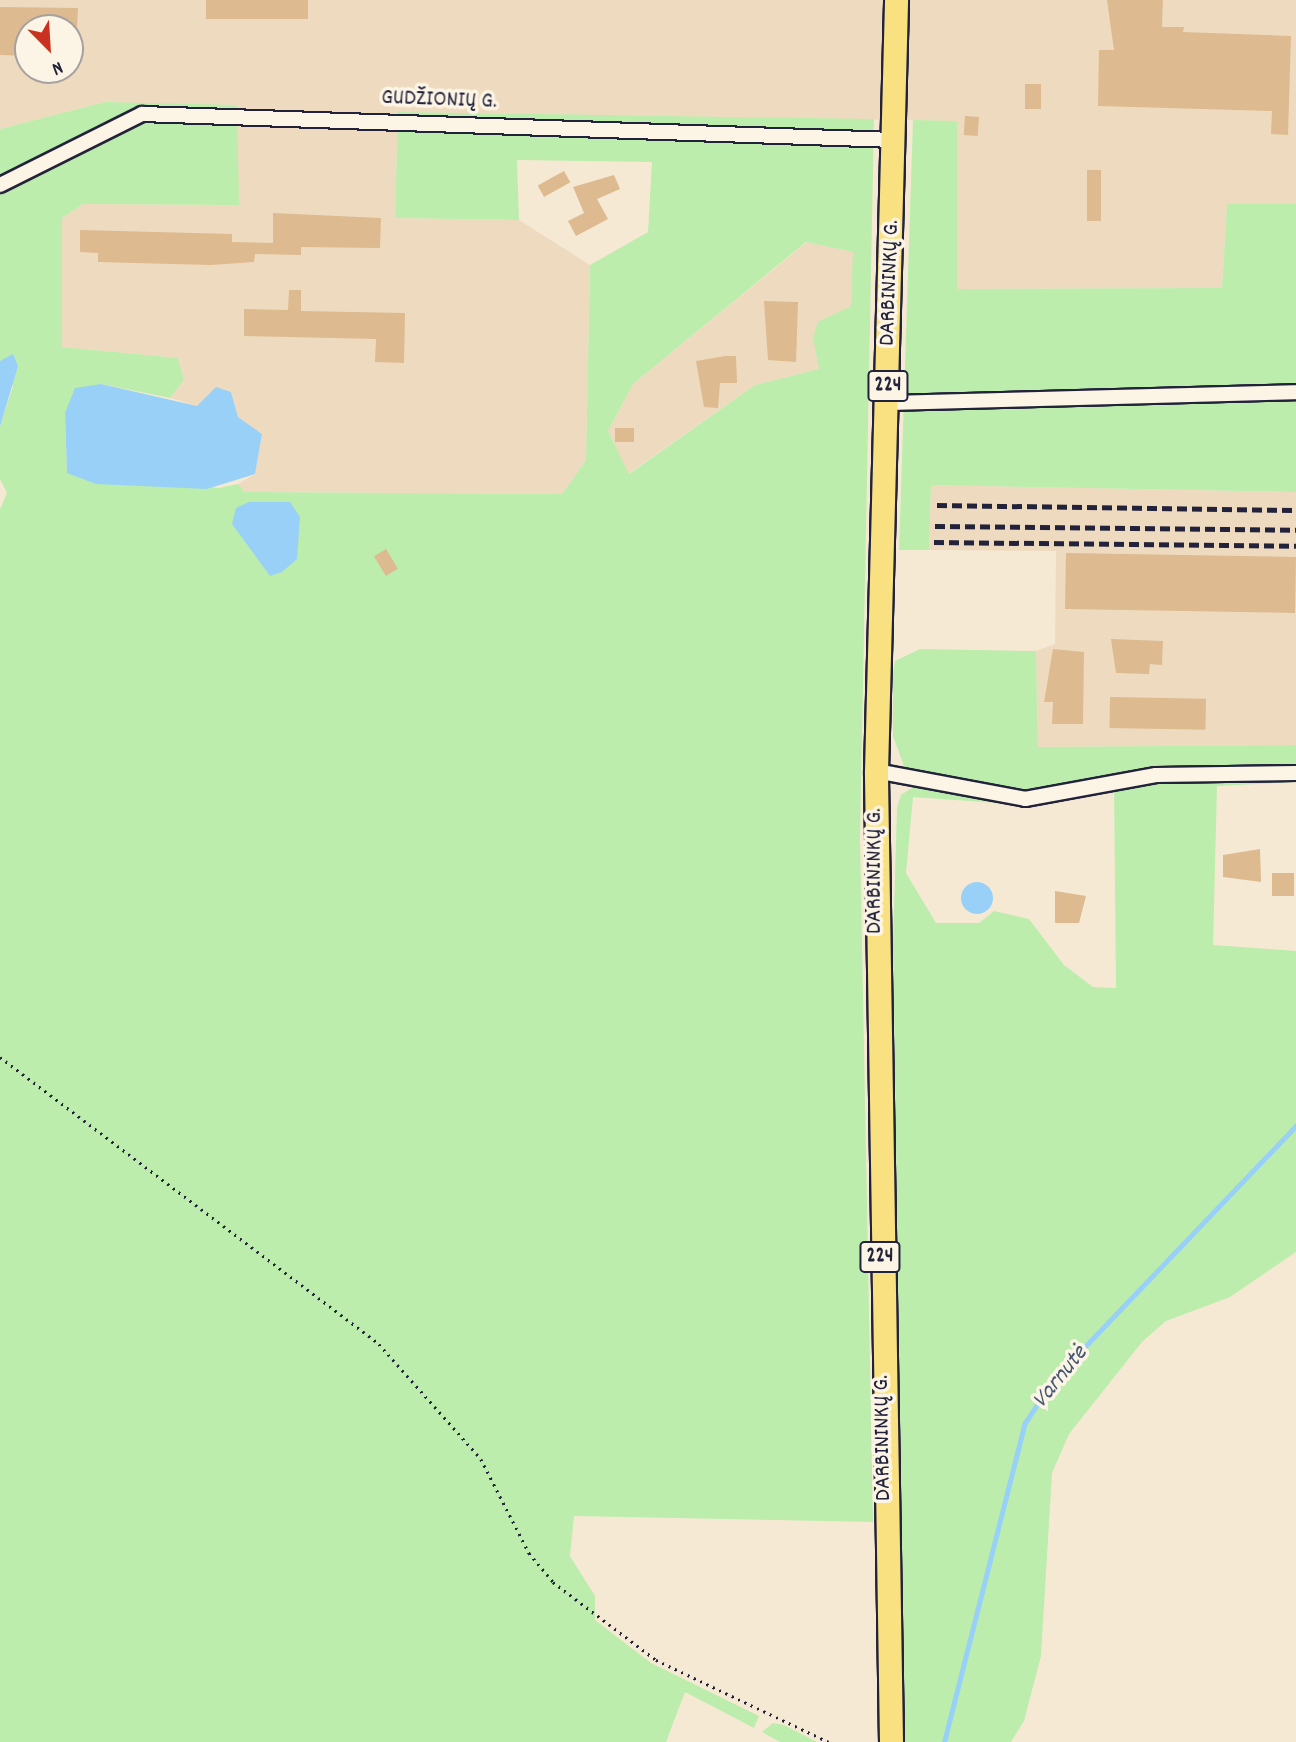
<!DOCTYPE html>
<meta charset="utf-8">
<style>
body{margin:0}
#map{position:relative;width:1296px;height:1742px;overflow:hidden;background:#f6e9d4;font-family:Dekko,sans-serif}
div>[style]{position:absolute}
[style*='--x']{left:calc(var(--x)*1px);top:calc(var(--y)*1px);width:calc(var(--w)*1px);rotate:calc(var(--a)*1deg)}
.built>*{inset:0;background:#eedbbf}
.green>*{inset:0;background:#bcedad}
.water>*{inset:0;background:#99d0f8}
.round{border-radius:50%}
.stream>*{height:4.5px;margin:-2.25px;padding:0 2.25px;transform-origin:2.25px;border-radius:2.25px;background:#99d0f8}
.building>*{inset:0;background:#ddba8f;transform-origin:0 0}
.path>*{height:2.5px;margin-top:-1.25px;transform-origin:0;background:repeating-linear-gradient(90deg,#22223b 0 2px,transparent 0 7px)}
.roads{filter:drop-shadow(2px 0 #22223b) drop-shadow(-2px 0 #22223b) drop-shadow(0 2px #22223b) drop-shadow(0 -2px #22223b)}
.minor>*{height:14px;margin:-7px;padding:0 7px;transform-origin:7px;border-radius:7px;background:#fcf5e5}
.primary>*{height:23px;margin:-11.5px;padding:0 11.5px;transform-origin:11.5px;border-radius:11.5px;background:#f9e181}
.rail>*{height:4.5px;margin-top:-2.25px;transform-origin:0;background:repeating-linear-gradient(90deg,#22223b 0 10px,transparent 0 15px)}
span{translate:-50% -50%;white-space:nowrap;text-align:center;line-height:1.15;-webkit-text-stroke:7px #fcf5e5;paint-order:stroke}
.shield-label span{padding:2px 5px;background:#fcf5e5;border:2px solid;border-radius:5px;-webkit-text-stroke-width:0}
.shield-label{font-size:21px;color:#22223b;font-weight:700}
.street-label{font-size:23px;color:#22223b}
.water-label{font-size:24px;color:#465674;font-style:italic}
.north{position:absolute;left:14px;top:14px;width:70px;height:70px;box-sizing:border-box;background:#fcf5e5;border:2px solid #a5a1a1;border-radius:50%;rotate:156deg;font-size:19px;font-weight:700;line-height:28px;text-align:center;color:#22223b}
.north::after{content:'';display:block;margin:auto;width:24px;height:32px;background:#c8321e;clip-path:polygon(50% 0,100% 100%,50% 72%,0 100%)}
</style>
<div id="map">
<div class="built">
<i style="clip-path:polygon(evenodd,0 0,1296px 0,1296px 204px,1227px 204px,1222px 288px,956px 289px,957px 121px,398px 112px,395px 218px,519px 220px,590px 265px,586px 460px,562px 494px,245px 492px,238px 484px,255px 474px,262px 434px,238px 417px,231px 392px,216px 388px,197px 406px,170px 398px,184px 380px,178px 358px,62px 347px,62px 218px,83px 204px,238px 205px,105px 102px,0 129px,0 0,28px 28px,70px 28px,70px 70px,28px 70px,28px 28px)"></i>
<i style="clip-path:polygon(807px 242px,854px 252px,851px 306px,819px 322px,819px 369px,755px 385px,628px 474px,608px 431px,633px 384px)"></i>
<i style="clip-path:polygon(931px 485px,1296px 492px,1296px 745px,1038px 747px,1036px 651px,1055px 644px,1056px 551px,929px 550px)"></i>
</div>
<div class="green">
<i style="clip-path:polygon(evenodd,105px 102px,237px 105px,239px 205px,83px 204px,62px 218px,62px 347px,178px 358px,184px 380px,170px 398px,101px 384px,65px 414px,67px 473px,219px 488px,238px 484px,245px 492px,562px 494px,586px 460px,590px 265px,648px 232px,652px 162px,517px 160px,519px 220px,395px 218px,398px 112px,874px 119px,860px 837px,873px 1522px,574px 1516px,570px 1556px,595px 1596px,595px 1620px,651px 1663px,759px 1716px,754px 1728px,685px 1692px,666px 1742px,0 1742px,0 509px,7px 493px,0 479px,0 427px,13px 386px,0 361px,0 129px,105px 102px,806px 242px,853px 252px,851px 306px,818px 322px,813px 337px,819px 369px,755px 385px,629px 474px,608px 431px,633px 384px,806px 242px)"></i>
<i style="clip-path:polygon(913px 120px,957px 121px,957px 289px,1222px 288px,1227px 204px,1296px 204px,1296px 492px,931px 485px,929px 550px,899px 550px)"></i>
<i style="clip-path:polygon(evenodd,920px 649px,1036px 651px,1038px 747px,1296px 745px,1296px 782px,1217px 786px,1213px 945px,1296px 951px,1296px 1252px,1230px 1297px,1166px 1321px,1142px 1342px,1069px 1434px,1052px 1473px,1041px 1656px,1024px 1721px,1011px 1742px,905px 1742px,893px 946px,897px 808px,901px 795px,912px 788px,893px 736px,893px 675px,895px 661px,920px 649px,1114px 785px,1116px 988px,1093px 987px,1064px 965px,1029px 919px,994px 911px,979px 923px,936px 923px,906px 873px,913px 797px,1041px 806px,1114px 785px)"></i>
<i style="clip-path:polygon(773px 1723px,784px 1725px,817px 1742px,780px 1742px,762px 1732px)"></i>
</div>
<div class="water">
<i style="clip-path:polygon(13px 354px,18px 366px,0 427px,0 361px)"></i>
<i style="clip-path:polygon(101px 384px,197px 406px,216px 387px,231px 392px,238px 417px,262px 434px,255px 474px,207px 489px,96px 484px,67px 473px,65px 413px,75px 388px)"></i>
<i style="clip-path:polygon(249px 502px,290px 502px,300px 517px,297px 559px,282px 572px,270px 576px,232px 524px,236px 508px)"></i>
<i class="round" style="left:961px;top:882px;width:32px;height:32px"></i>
</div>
<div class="stream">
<i style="--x:944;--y:1742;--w:329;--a:-75.8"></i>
<i style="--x:1025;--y:1423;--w:51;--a:-56.9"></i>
<i style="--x:1053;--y:1380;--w:352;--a:-46.3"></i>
</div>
<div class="building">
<i style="left:206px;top:0;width:102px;height:19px"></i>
<i style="clip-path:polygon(1107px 0,1163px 0,1162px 27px,1184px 27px,1183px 32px,1291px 36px,1288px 135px,1271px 134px,1272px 111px,1098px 106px,1099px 50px,1114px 50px)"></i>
<i style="clip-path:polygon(0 7px,78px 8px,77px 28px,28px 28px,28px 56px,0 55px)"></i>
<i style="left:1025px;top:84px;width:16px;height:25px"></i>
<i style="left:965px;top:116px;width:14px;height:19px;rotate:4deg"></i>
<i style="left:1101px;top:170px;width:51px;height:14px;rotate:90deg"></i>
<i style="left:564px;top:171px;width:13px;height:30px;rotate:61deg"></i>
<i style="clip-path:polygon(614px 175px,620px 189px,597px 199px,608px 219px,576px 236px,568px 221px,584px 213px,573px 187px)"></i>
<i style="clip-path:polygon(273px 213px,381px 218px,380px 248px,301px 247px,301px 255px,255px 254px,254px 262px,211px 265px,98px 262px,98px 253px,80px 252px,80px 230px,232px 234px,232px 242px,273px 243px)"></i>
<i style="clip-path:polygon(289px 290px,301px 290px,301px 311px,405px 313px,404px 363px,375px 362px,376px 339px,244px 336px,244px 309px,288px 310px)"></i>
<i style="clip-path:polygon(764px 301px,798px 302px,796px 362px,768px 360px)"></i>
<i style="clip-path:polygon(725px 356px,736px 356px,737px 383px,720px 383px,718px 408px,704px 407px,696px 361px)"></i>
<i style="left:615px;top:428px;width:19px;height:14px"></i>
<i style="left:386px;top:549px;width:23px;height:14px;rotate:59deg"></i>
<i style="left:1066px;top:553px;width:230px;height:56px;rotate:1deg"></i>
<i style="clip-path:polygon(1111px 639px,1163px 641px,1162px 665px,1150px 664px,1149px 674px,1116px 673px)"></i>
<i style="clip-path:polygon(1053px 649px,1084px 652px,1083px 724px,1052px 724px,1053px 702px,1044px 702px)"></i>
<i style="left:1110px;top:697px;width:96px;height:31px;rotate:1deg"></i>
<i style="clip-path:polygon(1260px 849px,1261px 882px,1223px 877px,1223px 855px)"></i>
<i style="left:1272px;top:873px;width:22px;height:23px"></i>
<i style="clip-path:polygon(1055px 891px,1086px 896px,1079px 923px,1055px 923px)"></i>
</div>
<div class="path">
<i style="--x:0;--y:1057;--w:475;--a:37.1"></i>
<i style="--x:379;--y:1344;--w:154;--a:48.4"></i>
<i style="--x:481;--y:1459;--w:106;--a:62.9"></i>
<i style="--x:529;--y:1553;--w:38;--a:50"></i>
<i style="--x:553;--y:1582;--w:129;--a:37.1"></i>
<i style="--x:656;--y:1660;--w:191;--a:25.4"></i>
</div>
<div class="roads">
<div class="minor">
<i style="--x:0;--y:185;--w:159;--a:-26.6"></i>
<i style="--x:142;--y:114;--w:753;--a:1.98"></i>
<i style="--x:887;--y:403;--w:409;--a:-1.5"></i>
<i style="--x:876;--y:771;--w:152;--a:10.6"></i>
<i style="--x:1025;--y:799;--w:133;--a:-10.4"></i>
<i style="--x:1156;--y:775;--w:140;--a:-0.8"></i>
</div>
<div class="primary">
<i style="--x:891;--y:1742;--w:971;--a:-90.89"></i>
<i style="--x:876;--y:771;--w:771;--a:-88.51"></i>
</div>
</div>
<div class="rail">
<i style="--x:937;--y:505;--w:359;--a:0.8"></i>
<i style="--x:935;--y:526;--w:361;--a:0.6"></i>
<i style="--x:934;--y:542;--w:362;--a:0.6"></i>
</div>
<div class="shield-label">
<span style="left:888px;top:386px">224</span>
<span style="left:880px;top:1257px">224</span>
</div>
<div class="street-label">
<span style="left:439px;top:101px;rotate:2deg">GUDŽIONIŲ G.</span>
<span style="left:891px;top:283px;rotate:-88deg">DARBININKŲ G.</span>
<span style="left:876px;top:871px;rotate:-90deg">DARBININKŲ G.</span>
<span style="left:884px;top:1438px;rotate:-91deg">DARBININKŲ G.</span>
</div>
<div class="water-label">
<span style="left:1061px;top:1378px;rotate:-51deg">Varnutė</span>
</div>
<div class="north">N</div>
</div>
